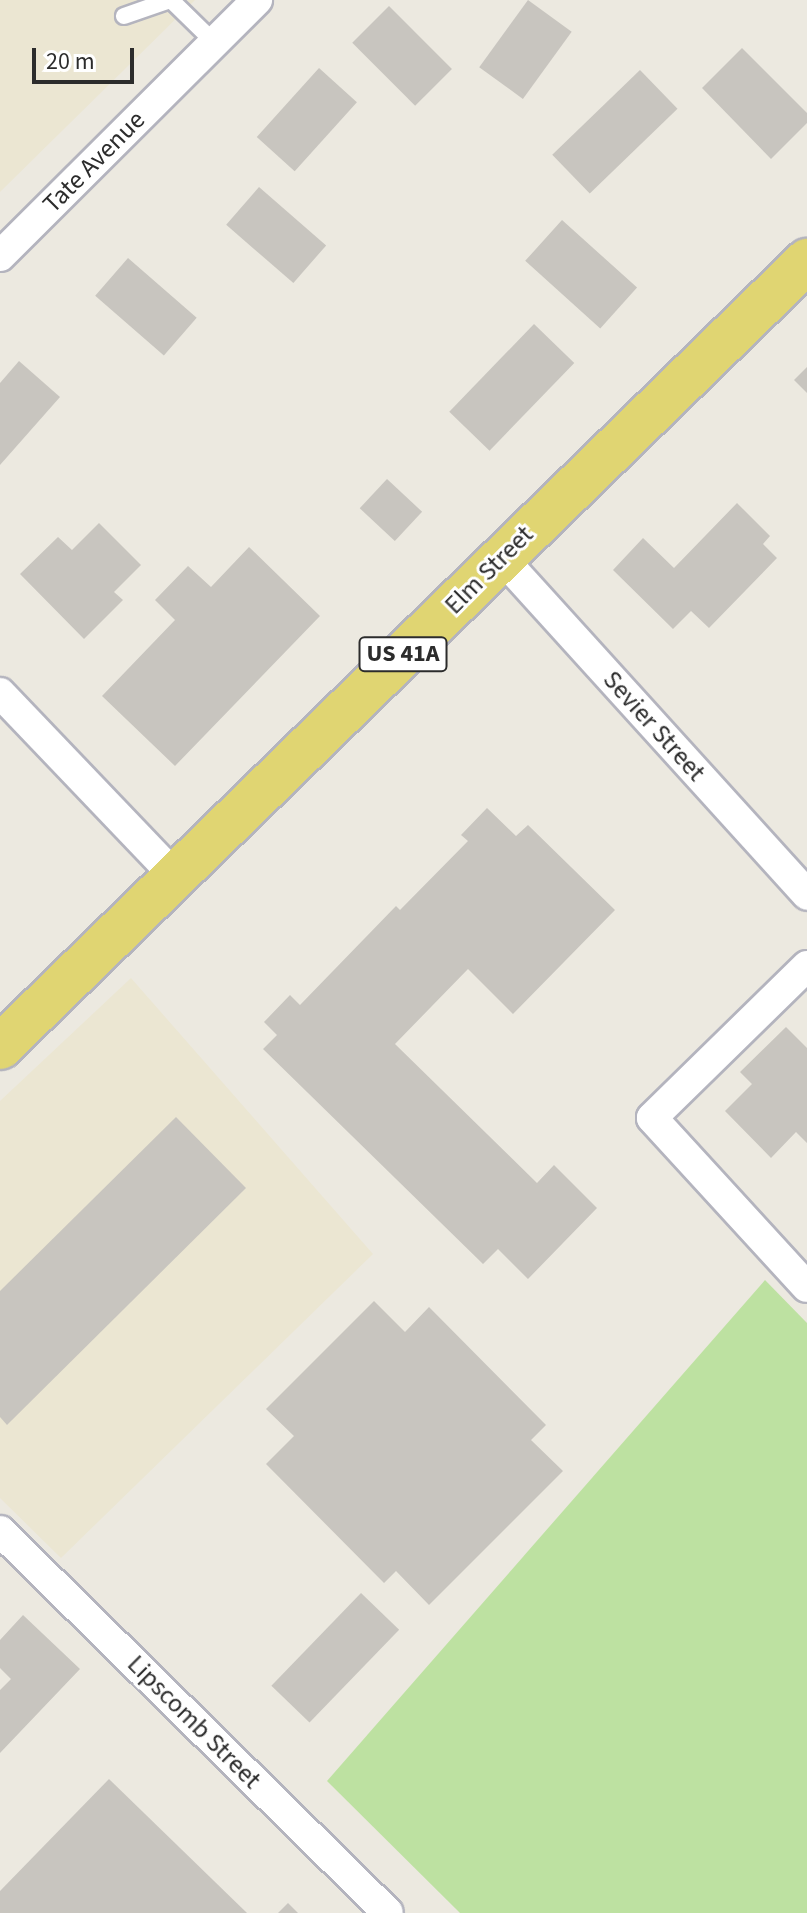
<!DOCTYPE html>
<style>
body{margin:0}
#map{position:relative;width:807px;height:1913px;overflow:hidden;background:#ece9e0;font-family:"Source Sans 3",sans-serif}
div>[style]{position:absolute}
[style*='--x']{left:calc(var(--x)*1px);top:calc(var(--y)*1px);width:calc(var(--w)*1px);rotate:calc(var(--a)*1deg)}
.education>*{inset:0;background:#ebe6d2}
.pitch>*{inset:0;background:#bde1a1}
.building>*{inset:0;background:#c8c5bf;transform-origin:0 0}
.roads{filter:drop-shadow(2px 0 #b4b4be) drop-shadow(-2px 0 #b4b4be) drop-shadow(0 2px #b4b4be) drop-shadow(0 -2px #b4b4be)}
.lane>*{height:16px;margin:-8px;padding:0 8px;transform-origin:8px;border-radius:8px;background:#fff}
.street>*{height:30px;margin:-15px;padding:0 15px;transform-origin:15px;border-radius:15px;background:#fff}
.primary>*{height:44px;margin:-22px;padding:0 22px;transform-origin:22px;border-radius:22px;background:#e0d572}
span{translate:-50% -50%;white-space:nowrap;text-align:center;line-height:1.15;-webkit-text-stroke:6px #fff;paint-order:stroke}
.shield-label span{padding:2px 6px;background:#fff;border:2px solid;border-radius:6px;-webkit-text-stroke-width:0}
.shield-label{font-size:24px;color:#2c2c2c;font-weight:700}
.street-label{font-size:26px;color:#2c2c2c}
.scale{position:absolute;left:32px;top:48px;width:102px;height:36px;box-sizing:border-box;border:4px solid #2c2c2c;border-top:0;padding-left:10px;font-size:24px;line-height:28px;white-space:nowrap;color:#2c2c2c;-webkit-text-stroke:6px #fff;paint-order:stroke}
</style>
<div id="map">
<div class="education">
<i style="clip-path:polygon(0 0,195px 0,0 192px)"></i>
<i style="clip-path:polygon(131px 978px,373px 1254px,61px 1558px,0 1498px,0 1101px)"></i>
</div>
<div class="pitch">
<i style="clip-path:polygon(765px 1280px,807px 1323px,807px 1913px,460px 1913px,327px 1781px)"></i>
</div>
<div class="building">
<i style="left:528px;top:0;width:54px;height:83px;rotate:36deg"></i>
<i style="left:389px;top:6px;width:89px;height:52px;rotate:45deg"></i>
<i style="clip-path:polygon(742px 48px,807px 113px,807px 123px,771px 159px,702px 88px)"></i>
<i style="left:319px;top:68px;width:51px;height:93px;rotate:42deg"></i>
<i style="left:640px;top:70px;width:54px;height:122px;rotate:46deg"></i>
<i style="left:259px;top:187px;width:89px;height:50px;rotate:41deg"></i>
<i style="left:562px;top:220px;width:101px;height:55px;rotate:42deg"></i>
<i style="left:128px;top:258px;width:91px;height:50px;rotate:41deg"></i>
<i style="left:534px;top:324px;width:56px;height:122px;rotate:44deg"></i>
<i style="clip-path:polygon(19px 361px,60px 397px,0 465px,0 383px)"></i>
<i style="clip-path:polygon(807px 367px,807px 393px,794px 380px)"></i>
<i style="left:387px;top:479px;width:48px;height:40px;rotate:43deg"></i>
<i style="clip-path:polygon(737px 503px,770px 536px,763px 544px,777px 558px,709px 628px,691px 611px,673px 629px,613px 570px,643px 538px,674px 568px)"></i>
<i style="clip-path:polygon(99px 523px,141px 565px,114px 592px,123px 600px,84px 639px,20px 574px,58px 537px,72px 550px)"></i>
<i style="clip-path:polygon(249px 547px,320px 616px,175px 766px,102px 696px,175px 620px,155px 600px,188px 566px,211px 587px)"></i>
<i style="clip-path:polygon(487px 808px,516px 836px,528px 825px,615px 910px,513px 1014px,468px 969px,395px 1044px,537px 1183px,554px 1165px,597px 1208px,528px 1279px,498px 1249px,483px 1264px,263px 1049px,277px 1035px,264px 1022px,290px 995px,300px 1005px,396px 906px,400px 910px,468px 841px,461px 835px)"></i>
<i style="clip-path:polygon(786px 1027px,807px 1048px,807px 1143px,796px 1132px,771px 1158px,725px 1111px,752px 1084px,740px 1072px)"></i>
<i style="clip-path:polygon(176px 1117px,246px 1188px,7px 1425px,0 1417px,0 1291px)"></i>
<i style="clip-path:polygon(374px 1301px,405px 1332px,429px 1307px,546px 1425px,531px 1440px,563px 1471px,429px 1605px,396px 1571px,384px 1583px,266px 1464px,294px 1436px,266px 1409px)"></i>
<i style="left:361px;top:1593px;width:53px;height:129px;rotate:44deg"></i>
<i style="clip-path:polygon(23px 1615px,80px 1669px,0 1753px,0 1690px,11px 1679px,0 1668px,0 1640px)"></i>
<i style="clip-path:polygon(109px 1779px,247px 1913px,0 1913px,0 1891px)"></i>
<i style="clip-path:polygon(288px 1903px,298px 1913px,278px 1913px)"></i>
</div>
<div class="roads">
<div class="lane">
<i style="--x:171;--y:0;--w:60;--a:44.3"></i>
<i style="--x:124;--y:16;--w:49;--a:-19.2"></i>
</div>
<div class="street">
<i style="--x:0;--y:256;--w:363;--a:-44.9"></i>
<i style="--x:501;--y:557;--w:456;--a:47.8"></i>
<i style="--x:0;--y:693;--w:257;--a:46.3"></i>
<i style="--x:807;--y:966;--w:217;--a:135.6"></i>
<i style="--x:652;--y:1118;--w:229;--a:47.5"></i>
<i style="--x:0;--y:1531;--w:544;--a:44.55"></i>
</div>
<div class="primary">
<i style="--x:0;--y:1047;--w:1127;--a:-44.24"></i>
</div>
</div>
<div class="shield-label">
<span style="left:403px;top:654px">US 41A</span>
</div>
<div class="street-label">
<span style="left:94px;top:162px;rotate:-45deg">Tate Avenue</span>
<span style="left:489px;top:570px;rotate:-45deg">Elm Street</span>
<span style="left:654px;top:726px;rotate:48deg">Sevier Street</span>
<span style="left:194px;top:1722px;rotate:45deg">Lipscomb Street</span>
</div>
<div class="scale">20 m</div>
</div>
